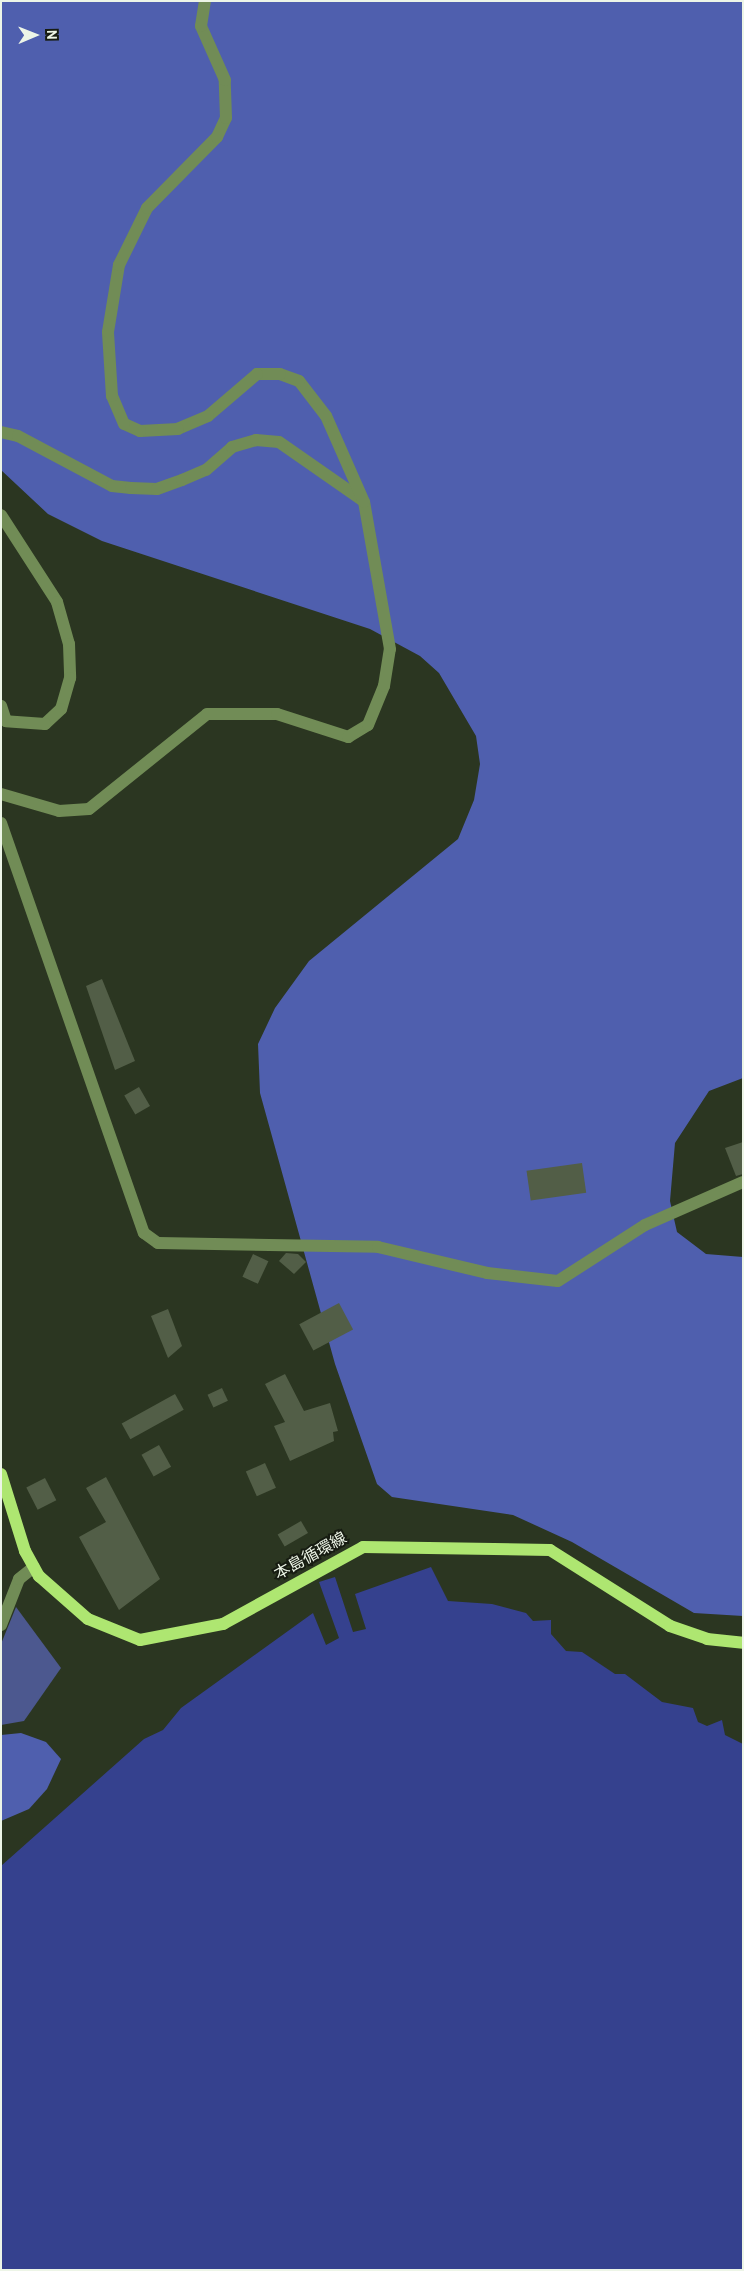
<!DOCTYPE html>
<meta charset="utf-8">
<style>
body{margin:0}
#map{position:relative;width:744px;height:2271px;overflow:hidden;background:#2b3621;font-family:Overpass,"Noto Sans JP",sans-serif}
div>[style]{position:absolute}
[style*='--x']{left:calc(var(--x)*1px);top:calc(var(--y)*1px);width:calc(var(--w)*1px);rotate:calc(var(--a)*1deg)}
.green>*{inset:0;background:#4c588f}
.forest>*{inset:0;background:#4f5fae}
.water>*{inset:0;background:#35418e}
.building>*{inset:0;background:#525e47;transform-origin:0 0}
.minor>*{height:12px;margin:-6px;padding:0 6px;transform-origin:6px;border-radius:6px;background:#718c56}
.major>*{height:12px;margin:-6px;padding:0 6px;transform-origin:6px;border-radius:6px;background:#aee671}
span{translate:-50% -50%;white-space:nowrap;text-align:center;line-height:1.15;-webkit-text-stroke:4px #171c12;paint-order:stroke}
.street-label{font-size:16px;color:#edf5e7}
.frame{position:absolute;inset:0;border:2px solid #edf5e7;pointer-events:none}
.north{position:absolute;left:10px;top:10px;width:50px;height:50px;-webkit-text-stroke:4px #171c12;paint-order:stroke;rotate:89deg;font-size:14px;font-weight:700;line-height:20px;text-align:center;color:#edf5e7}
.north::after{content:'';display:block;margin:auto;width:18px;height:22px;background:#edf5e7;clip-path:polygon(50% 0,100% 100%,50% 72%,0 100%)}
</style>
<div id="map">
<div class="green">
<i style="clip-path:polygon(16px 1607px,61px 1668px,24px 1721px,1px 1725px,1px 1644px)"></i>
</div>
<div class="forest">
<i style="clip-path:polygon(1px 1px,743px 1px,743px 1078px,709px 1091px,675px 1143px,670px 1201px,677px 1232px,706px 1254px,743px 1257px,743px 1616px,694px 1613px,572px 1542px,513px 1515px,392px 1497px,377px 1484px,335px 1364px,260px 1093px,258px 1044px,275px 1008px,309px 961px,458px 839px,474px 800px,480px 764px,476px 736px,439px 673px,420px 656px,370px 629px,102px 541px,48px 514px,1px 470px)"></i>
<i style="clip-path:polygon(21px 1733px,46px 1742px,61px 1759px,47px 1789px,29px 1809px,1px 1821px,1px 1735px)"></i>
</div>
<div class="water">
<i style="clip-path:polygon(431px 1567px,448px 1601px,492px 1604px,526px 1613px,533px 1621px,551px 1620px,551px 1634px,566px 1651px,582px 1652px,615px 1674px,625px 1674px,662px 1702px,693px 1708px,698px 1722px,707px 1726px,722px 1720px,725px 1735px,743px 1744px,743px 2270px,1px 2270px,1px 1866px,144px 1739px,163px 1730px,181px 1708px,313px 1613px,326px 1645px,339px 1638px,319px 1582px,335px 1577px,353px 1632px,366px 1629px,355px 1594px)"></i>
</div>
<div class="building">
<i style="clip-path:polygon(102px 979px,135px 1061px,115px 1070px,86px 986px)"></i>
<i style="left:139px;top:1087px;width:22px;height:17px;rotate:60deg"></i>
<i style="clip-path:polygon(743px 1142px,743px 1174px,736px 1176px,725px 1148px)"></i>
<i style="left:582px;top:1163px;width:30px;height:56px;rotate:82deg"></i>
<i style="clip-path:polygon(286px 1253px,298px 1254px,306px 1262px,294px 1274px,279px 1261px)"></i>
<i style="left:253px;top:1254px;width:17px;height:25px;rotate:25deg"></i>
<i style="left:339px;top:1303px;width:30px;height:45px;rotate:62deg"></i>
<i style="clip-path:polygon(168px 1309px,182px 1346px,168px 1358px,151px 1316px)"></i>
<i style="clip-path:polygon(285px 1374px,304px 1411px,330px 1403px,338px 1431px,333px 1432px,334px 1441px,290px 1461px,274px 1426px,285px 1422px,265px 1384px)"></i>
<i style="left:222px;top:1388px;width:14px;height:16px;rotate:65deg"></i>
<i style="left:175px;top:1394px;width:18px;height:61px;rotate:61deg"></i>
<i style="left:159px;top:1445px;width:25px;height:20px;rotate:61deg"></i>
<i style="left:265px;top:1463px;width:27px;height:21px;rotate:66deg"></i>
<i style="clip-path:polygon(106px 1477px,160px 1579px,119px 1610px,79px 1537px,106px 1522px,86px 1488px)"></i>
<i style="left:45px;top:1478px;width:25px;height:21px;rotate:63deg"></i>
<i style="left:301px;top:1521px;width:14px;height:27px;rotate:60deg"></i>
</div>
<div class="minor">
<i style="--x:1;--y:432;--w:17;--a:13"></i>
<i style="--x:18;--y:436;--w:106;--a:28"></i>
<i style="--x:112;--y:486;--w:19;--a:6"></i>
<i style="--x:131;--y:488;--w:26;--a:2"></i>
<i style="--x:157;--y:489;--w:27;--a:-20"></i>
<i style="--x:182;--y:480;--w:26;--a:-23"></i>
<i style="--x:206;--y:470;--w:35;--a:-41"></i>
<i style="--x:232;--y:447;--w:25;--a:-16"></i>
<i style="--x:256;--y:440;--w:23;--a:5"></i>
<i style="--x:279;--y:442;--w:101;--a:34.9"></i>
<i style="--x:1;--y:515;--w:103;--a:57.2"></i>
<i style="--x:57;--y:602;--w:44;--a:74.1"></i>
<i style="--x:69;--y:644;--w:34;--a:88"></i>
<i style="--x:70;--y:678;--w:32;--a:106"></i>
<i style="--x:61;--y:709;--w:22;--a:137"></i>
<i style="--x:45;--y:724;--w:39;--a:-176"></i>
<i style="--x:6;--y:721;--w:16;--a:-108"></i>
<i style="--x:1;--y:794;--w:60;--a:16.3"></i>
<i style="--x:59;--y:811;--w:30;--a:-4"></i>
<i style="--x:89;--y:809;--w:151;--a:-38.8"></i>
<i style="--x:207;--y:714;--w:70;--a:0"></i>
<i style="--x:277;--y:714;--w:75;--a:17.9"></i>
<i style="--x:348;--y:737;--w:23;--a:-31"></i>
<i style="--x:368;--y:725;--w:42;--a:-67.7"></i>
<i style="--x:384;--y:686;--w:37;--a:-81"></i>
<i style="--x:390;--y:649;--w:149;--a:-100"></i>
<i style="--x:364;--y:502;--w:94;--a:-113.8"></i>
<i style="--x:326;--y:416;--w:44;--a:-127.6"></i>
<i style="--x:299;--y:381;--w:20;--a:-160"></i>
<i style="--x:280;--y:374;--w:23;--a:180"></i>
<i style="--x:257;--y:374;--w:65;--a:139.4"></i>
<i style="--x:208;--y:416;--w:33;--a:157"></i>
<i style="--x:178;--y:429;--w:38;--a:177"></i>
<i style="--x:140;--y:431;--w:17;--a:-156"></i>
<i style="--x:124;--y:424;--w:30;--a:-113"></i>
<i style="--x:112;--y:396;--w:64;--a:-93.6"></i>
<i style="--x:108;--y:332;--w:68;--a:-80.7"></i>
<i style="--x:119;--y:265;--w:64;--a:-63.8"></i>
<i style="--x:147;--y:208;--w:100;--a:-45.4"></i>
<i style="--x:217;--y:137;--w:21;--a:-65"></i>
<i style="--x:226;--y:118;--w:38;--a:-92"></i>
<i style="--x:225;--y:80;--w:59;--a:-114"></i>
<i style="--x:201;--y:26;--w:25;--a:-81"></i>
<i style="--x:1;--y:823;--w:434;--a:70.8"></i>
<i style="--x:144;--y:1233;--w:17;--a:36"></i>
<i style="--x:158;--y:1243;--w:220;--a:1"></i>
<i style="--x:378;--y:1247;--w:112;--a:13.4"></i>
<i style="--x:487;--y:1273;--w:71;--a:6.4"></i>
<i style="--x:558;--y:1281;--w:103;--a:-32.8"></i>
<i style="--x:645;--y:1225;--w:107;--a:-23.7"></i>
<i style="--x:1;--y:1625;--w:49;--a:-68.6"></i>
<i style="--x:19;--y:1579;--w:19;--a:-39"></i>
</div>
<div class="major">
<i style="--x:1;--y:1474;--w:81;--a:72.7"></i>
<i style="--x:25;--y:1551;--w:29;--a:61"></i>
<i style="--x:39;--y:1576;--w:65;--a:41.3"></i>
<i style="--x:88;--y:1619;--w:56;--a:22"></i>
<i style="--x:140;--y:1640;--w:85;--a:-10.9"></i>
<i style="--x:223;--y:1624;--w:160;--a:-28.8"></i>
<i style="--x:363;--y:1547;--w:187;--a:0.9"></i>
<i style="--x:550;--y:1550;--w:142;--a:32.3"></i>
<i style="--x:670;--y:1626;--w:39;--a:19"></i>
<i style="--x:707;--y:1639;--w:36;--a:6"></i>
</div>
<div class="street-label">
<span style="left:311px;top:1557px;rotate:-29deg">本島循環線</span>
</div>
<div class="frame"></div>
<div class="north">N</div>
</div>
